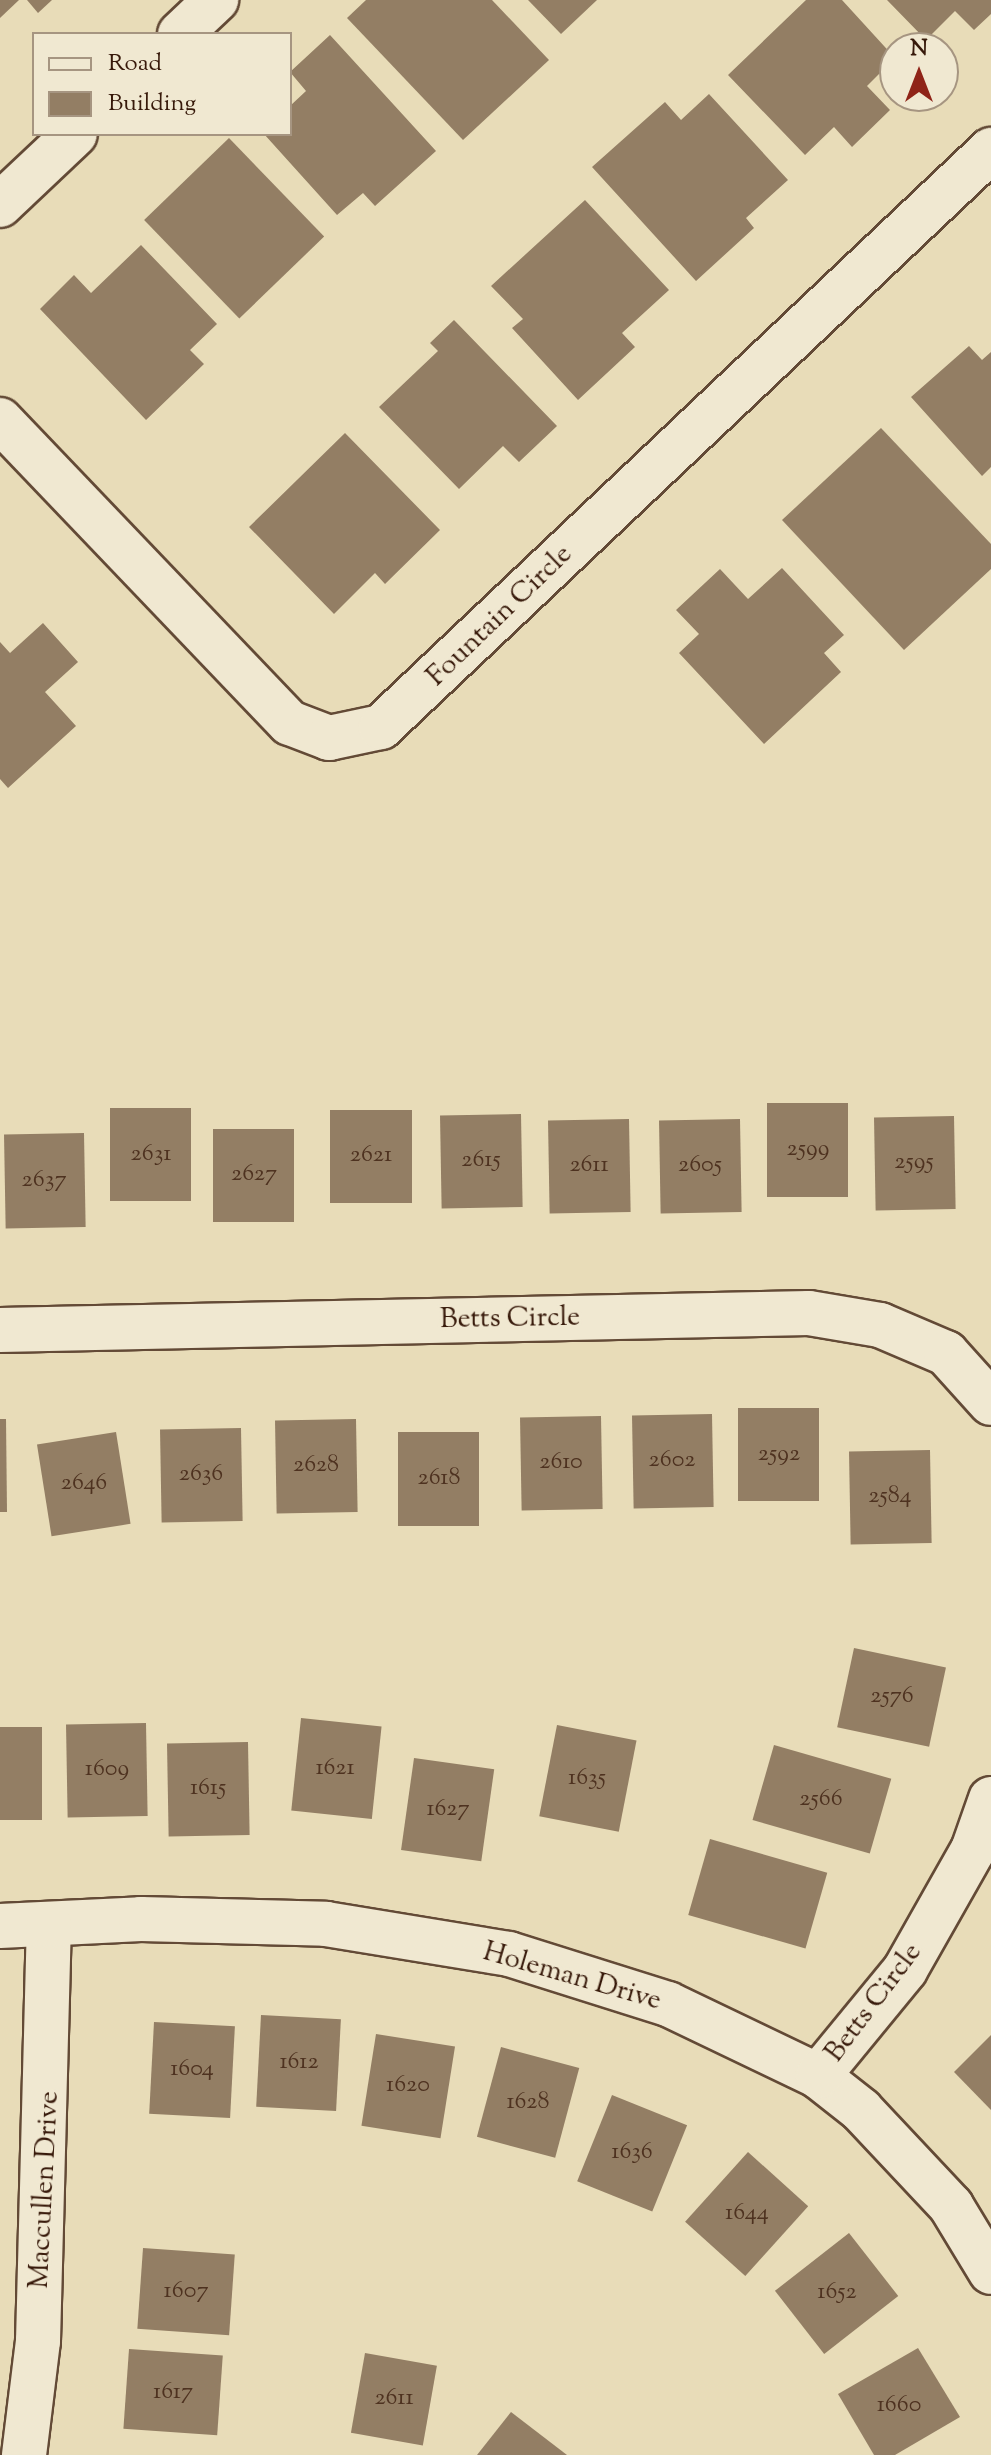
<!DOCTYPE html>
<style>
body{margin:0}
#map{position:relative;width:991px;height:2455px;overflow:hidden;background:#e8dcb8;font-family:"Sorts Mill Goudy",serif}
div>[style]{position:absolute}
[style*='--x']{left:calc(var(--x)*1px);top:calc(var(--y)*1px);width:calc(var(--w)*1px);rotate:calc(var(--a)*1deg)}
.building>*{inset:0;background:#937e64;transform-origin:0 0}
.roads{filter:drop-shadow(2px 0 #634a36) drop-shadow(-2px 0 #634a36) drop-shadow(0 2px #634a36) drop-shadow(0 -2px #634a36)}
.street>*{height:44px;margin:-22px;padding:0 22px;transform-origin:22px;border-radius:22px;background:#f0e8d1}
span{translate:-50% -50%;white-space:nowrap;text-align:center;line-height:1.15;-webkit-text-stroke:6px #f0e8d1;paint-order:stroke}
.number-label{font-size:24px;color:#4e3220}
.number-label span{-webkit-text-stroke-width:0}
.street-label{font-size:28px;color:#37190a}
.legend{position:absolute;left:32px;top:32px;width:260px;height:104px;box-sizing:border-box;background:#f0e8d1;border:2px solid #a69581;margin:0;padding:10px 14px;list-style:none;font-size:24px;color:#37190a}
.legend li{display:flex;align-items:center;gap:16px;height:40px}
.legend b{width:40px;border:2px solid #a69581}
.north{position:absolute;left:879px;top:32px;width:80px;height:80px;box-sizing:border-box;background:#f0e8d1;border:2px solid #a69581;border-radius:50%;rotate:0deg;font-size:22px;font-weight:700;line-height:32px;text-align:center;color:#37190a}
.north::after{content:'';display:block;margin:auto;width:28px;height:36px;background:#8f2418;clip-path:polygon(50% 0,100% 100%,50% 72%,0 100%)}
</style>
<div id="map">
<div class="building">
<i style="clip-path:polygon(0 0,19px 0,0 18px)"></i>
<i style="clip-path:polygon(27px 0,52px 0,38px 13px)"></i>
<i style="clip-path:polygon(366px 0,492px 0,549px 60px,463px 140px,347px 18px)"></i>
<i style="clip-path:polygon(528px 0,597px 0,561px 34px)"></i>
<i style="clip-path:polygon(806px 0,842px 0,895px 58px,867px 86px,890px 110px,852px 147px,834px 127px,805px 155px,728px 75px)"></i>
<i style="clip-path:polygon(887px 0,991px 0,991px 14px,974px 30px,955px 11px,926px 40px)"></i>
<i style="clip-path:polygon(330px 35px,436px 151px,375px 206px,363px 193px,337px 215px,264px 134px,290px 134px,290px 106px,306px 91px,290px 72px)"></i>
<i style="clip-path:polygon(709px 94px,788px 180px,746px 218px,754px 228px,696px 281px,592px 167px,665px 102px,681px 120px)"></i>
<i style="left:229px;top:138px;width:137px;height:118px;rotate:46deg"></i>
<i style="clip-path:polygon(585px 200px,669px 290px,622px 333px,635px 347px,578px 400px,512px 328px,523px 319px,491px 286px)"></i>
<i style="clip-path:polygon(141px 245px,217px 324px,190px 350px,204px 364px,146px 420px,40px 309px,74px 275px,91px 293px)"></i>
<i style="clip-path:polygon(454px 320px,557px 426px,519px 462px,503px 446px,459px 489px,379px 407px,438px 351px,430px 343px)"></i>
<i style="clip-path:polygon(969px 346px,982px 360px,991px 352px,991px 467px,982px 476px,911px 397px)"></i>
<i style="clip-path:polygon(881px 428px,991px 544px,991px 569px,904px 650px,782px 520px)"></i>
<i style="clip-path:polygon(345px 433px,440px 530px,385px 584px,375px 573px,334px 614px,249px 527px)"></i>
<i style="clip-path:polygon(782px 568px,844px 635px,824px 653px,841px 672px,764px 744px,679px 653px,699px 634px,676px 610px,720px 569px,748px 599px)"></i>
<i style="clip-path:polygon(43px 623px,78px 662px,45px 692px,76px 726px,8px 788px,0 779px,0 642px,10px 653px)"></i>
<i style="left:767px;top:1103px;width:81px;height:94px"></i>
<i style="left:191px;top:1108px;width:93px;height:81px;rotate:90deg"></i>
<i style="left:330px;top:1110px;width:82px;height:93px"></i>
<i style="left:521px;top:1114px;width:93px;height:81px;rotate:89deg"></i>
<i style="left:954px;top:1116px;width:93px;height:80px;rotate:89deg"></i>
<i style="left:629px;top:1119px;width:93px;height:81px;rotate:89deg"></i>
<i style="left:740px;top:1119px;width:93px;height:81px;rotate:89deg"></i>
<i style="left:213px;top:1129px;width:81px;height:93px"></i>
<i style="left:84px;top:1133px;width:94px;height:80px;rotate:89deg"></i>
<i style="left:819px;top:1408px;width:93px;height:81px;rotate:90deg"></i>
<i style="left:712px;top:1414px;width:93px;height:80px;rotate:89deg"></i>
<i style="left:601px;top:1416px;width:93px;height:81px;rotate:89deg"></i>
<i style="clip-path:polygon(0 1419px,6px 1419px,7px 1512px,0 1512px)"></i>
<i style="left:356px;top:1419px;width:93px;height:81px;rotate:89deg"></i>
<i style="left:241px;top:1428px;width:93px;height:81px;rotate:89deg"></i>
<i style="left:116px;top:1432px;width:93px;height:80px;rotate:81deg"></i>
<i style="left:398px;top:1432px;width:81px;height:94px"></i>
<i style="left:930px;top:1450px;width:93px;height:81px;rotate:89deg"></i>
<i style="left:854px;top:1648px;width:94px;height:81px;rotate:12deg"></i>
<i style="left:301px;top:1718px;width:81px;height:93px;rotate:6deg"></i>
<i style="left:146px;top:1723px;width:93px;height:80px;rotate:89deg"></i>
<i style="left:557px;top:1725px;width:81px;height:93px;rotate:11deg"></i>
<i style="left:0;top:1727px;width:42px;height:93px"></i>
<i style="left:248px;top:1742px;width:93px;height:81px;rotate:89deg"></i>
<i style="left:774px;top:1745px;width:122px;height:78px;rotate:16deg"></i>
<i style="left:414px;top:1758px;width:81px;height:93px;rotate:8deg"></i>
<i style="left:710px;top:1839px;width:122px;height:79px;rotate:16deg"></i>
<i style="left:261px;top:2015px;width:80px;height:92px;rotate:3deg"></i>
<i style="left:154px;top:2022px;width:81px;height:92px;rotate:3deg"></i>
<i style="left:376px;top:2034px;width:80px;height:93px;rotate:9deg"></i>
<i style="clip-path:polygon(991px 2035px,991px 2110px,954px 2072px)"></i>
<i style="left:501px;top:2047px;width:81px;height:93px;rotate:15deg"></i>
<i style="left:612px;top:2095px;width:81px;height:93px;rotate:22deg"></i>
<i style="left:748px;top:2152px;width:81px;height:94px;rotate:42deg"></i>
<i style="left:849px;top:2233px;width:80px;height:94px;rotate:52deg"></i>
<i style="left:143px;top:2248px;width:92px;height:81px;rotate:4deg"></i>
<i style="clip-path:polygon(918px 2348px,960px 2417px,895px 2455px,874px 2455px,838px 2394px)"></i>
<i style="left:129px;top:2349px;width:94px;height:80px;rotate:4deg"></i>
<i style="left:365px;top:2353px;width:73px;height:81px;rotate:10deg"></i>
<i style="clip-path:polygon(511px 2412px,567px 2455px,477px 2455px)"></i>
</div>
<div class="roads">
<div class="street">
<i style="--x:180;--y:34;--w:50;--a:-43.4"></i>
<i style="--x:0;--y:205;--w:103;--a:-43.4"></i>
<i style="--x:0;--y:420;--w:419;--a:46.3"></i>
<i style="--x:290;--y:723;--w:42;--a:21"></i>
<i style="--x:329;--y:738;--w:53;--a:-11.9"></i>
<i style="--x:381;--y:727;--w:840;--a:-43.41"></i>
<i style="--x:0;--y:1330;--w:809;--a:-1.2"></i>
<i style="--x:809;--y:1313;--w:72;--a:9.6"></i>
<i style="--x:880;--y:1325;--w:72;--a:23"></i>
<i style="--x:946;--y:1353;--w:67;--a:48"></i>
<i style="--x:0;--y:1926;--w:141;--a:-2.8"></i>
<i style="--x:141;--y:1919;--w:185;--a:1.5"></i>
<i style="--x:326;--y:1924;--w:185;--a:9.3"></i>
<i style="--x:509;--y:1954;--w:167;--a:17.5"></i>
<i style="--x:668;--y:2004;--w:166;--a:25.6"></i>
<i style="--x:818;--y:2076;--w:55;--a:38.3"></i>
<i style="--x:861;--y:2110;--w:132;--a:46.8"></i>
<i style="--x:951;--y:2206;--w:77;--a:58.8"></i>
<i style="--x:818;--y:2076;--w:137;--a:-50.6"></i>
<i style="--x:905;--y:1970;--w:138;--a:-60.5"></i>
<i style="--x:973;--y:1850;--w:54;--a:-70.6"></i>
<i style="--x:24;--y:2455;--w:115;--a:-83"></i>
<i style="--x:38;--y:2341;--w:416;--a:-88.5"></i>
</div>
</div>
<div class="number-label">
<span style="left:808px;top:1150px">2599</span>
<span style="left:151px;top:1155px">2631</span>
<span style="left:371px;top:1156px">2621</span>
<span style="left:481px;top:1161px">2615</span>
<span style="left:914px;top:1163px">2595</span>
<span style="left:589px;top:1166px">2611</span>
<span style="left:700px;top:1166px">2605</span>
<span style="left:254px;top:1175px">2627</span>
<span style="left:44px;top:1181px">2637</span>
<span style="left:779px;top:1455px">2592</span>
<span style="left:672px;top:1461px">2602</span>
<span style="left:561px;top:1463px">2610</span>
<span style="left:316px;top:1466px">2628</span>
<span style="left:201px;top:1475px">2636</span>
<span style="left:439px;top:1479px">2618</span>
<span style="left:84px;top:1484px">2646</span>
<span style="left:890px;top:1497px">2584</span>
<span style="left:892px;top:1697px">2576</span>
<span style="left:335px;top:1769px">1621</span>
<span style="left:107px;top:1770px">1609</span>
<span style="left:587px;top:1779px">1635</span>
<span style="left:208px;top:1789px">1615</span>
<span style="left:821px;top:1800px">2566</span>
<span style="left:448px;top:1810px">1627</span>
<span style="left:299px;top:2063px">1612</span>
<span style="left:192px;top:2070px">1604</span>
<span style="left:408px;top:2086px">1620</span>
<span style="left:528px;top:2103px">1628</span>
<span style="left:632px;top:2153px">1636</span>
<span style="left:747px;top:2214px">1644</span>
<span style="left:186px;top:2292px">1607</span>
<span style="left:837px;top:2293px">1652</span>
<span style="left:173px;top:2393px">1617</span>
<span style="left:394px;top:2399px">2611</span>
<span style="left:899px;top:2406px">1660</span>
</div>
<div class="street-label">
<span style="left:500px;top:616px;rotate:-44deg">Fountain Circle</span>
<span style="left:510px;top:1319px;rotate:-1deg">Betts Circle</span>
<span style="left:572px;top:1977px;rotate:16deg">Holeman Drive</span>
<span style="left:874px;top:2003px;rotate:-53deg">Betts Circle</span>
<span style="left:45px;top:2190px;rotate:-87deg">Maccullen Drive</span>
</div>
<ul class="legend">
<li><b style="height:10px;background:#f0e8d1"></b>Road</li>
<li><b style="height:22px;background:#937e64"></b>Building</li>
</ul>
<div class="north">N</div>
</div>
